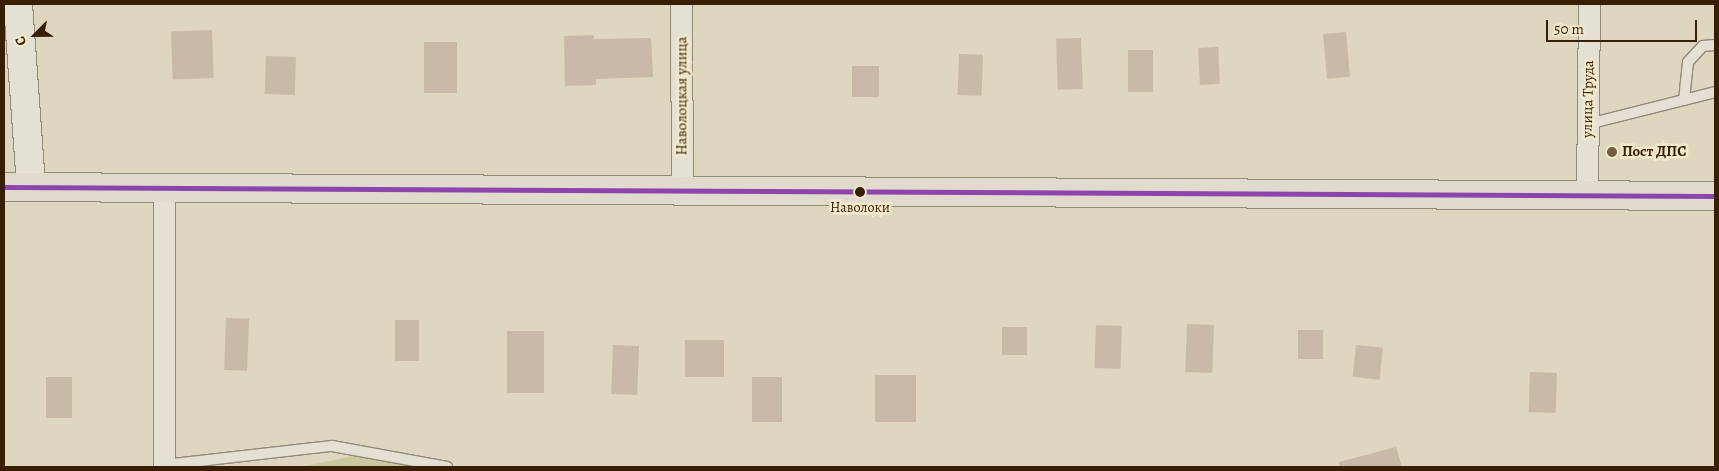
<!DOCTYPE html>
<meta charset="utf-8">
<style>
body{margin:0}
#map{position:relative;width:1719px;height:471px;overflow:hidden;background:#ded6be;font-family:Alegreya,serif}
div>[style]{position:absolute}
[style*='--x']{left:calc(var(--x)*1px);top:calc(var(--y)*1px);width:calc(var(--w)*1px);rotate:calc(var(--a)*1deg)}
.green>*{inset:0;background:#c9caa2}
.building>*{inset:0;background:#cab8a8;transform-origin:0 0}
.roads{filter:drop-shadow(1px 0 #928a79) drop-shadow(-1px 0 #928a79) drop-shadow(0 1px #928a79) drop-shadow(0 -1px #928a79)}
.lane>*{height:10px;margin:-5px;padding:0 5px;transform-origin:5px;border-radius:5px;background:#e5e0d4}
.street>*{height:21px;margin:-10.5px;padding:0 10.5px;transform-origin:10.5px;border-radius:10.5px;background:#e5e0d4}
.secondary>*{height:28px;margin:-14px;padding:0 14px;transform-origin:14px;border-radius:14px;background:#e5e0d4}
.primary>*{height:28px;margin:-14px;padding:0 14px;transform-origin:14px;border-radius:14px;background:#e0dbcd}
.bus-1>*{height:5px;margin:-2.5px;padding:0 2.5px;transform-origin:2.5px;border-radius:2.5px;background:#8e44ad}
.dots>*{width:14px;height:14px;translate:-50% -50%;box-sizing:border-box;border:2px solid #f2e8cc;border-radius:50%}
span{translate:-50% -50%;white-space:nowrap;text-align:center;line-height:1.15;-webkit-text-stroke:5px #f2e8cc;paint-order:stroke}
.bus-label{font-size:14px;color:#381e02}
.street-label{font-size:15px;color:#381e02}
.poi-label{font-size:15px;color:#381e02;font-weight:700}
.left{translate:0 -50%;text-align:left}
.frame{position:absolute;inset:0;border:5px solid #381e02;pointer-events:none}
.north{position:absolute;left:10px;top:10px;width:50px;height:50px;-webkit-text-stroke:4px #f2e8cc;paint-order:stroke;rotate:247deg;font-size:14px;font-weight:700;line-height:20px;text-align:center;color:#381e02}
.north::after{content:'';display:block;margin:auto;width:18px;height:22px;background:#381e02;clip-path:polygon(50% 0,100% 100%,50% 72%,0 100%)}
.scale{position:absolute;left:1546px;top:20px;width:151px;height:22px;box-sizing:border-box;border:2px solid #381e02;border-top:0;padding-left:6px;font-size:15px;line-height:18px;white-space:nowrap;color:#381e02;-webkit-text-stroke:4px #f2e8cc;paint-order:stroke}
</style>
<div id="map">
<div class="green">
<i style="clip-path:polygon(358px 455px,412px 467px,301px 467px)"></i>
</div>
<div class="building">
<i style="left:212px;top:30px;width:48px;height:41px;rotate:88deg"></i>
<i style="left:1346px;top:32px;width:45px;height:23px;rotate:85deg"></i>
<i style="clip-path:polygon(594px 35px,594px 39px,651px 38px,653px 77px,596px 79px,596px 85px,565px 86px,564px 36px)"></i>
<i style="left:1081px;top:38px;width:51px;height:25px;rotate:88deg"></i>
<i style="left:424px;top:42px;width:33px;height:51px"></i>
<i style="left:1218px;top:47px;width:37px;height:20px;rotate:87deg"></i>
<i style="left:1128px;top:50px;width:25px;height:42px"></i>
<i style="left:959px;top:54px;width:24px;height:41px;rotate:2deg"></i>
<i style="left:266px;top:56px;width:30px;height:38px;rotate:2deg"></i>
<i style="left:852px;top:66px;width:27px;height:31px"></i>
<i style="left:226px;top:318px;width:23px;height:52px;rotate:2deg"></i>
<i style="left:395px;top:320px;width:24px;height:41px"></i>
<i style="left:1187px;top:324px;width:27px;height:48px;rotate:2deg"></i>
<i style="left:1096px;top:325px;width:26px;height:43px;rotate:2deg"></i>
<i style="left:1002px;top:327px;width:25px;height:28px"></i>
<i style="left:1298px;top:330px;width:25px;height:29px"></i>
<i style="left:507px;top:331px;width:37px;height:62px"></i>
<i style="left:685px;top:340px;width:39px;height:37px"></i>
<i style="left:613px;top:345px;width:26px;height:49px;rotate:2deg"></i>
<i style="left:1356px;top:345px;width:27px;height:32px;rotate:6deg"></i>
<i style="left:1530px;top:372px;width:27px;height:40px;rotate:2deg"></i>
<i style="left:875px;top:375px;width:41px;height:47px"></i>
<i style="left:46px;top:377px;width:26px;height:41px"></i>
<i style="left:752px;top:377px;width:30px;height:45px"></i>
<i style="clip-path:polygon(1396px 447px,1402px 467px,1340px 467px,1339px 462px)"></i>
</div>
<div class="roads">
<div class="lane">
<i style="--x:1684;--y:100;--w:38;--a:-84"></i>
<i style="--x:1688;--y:62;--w:22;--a:-47"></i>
<i style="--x:1703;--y:46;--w:12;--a:-5"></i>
<i style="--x:1588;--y:124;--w:131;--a:-14.1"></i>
<i style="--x:164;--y:465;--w:169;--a:-6.5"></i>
<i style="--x:332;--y:446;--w:117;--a:10.3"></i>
</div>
<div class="street">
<i style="--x:681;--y:4;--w:184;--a:89.7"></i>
<i style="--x:164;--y:188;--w:279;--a:90"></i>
<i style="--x:1587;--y:194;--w:190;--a:-89.4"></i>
</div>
<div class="secondary">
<i style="--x:18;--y:4;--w:183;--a:85.9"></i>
</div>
<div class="primary">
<i style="--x:4;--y:187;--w:1711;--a:0.3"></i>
</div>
</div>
<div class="bus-1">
<i style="--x:4;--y:187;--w:1711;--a:0.3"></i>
</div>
<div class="dots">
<i style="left:1612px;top:152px;background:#725e44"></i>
<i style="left:860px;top:192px;background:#381e02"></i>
</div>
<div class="bus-label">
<span style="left:860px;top:208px">Наволоки</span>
</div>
<div class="street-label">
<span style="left:682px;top:96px;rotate:-90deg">Наволоцкая улица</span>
<span style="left:1588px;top:99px;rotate:-89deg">улица Труда</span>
</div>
<div class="poi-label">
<span class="left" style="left:1622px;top:152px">Пост ДПС</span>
</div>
<div class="frame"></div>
<div class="north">С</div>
<div class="scale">50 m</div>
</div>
